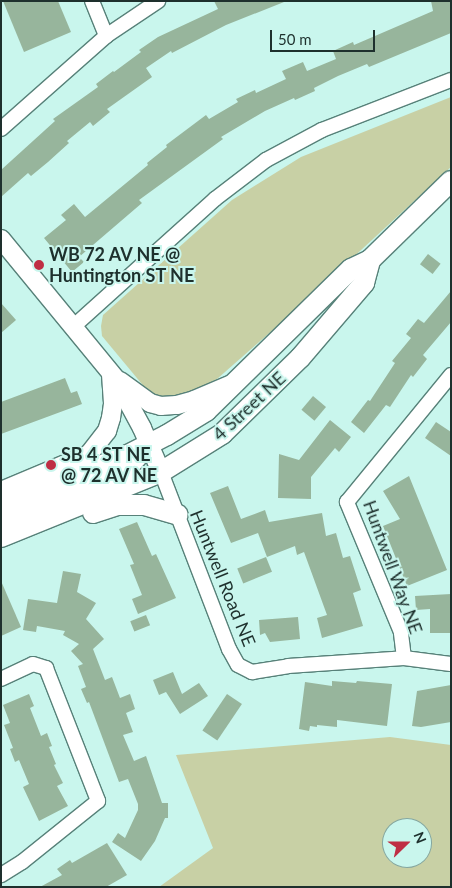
<!DOCTYPE html>
<style>
body{margin:0}
#map{position:relative;width:452px;height:888px;overflow:hidden;background:#c9f6ed;font-family:Lato,sans-serif}
div>[style]{position:absolute}
[style*='--x']{left:calc(var(--x)*1px);top:calc(var(--y)*1px);width:calc(var(--w)*1px);rotate:calc(var(--a)*1deg)}
.green>*{inset:0;background:#c8d0a5}
.building>*{inset:0;background:#97b59c;transform-origin:0 0}
.roads{filter:drop-shadow(1px 0 #578179) drop-shadow(-1px 0 #578179) drop-shadow(0 1px #578179) drop-shadow(0 -1px #578179)}
.minor>*{height:14px;margin:-7px;padding:0 7px;transform-origin:7px;border-radius:7px;background:#fff}
.tertiary>*{height:18px;margin:-9px;padding:0 9px;transform-origin:9px;border-radius:9px;background:#fff}
.secondary>*{height:20px;margin:-10px;padding:0 10px;transform-origin:10px;border-radius:10px;background:#fff}
.dots>*{width:14px;height:14px;translate:-50% -50%;box-sizing:border-box;border:2px solid #c9f6ed;border-radius:50%}
span{translate:-50% -50%;white-space:nowrap;text-align:center;line-height:1.15;-webkit-text-stroke:4px #c9f6ed;paint-order:stroke}
.poi-label{font-size:18px;color:#1e302d;font-weight:700}
.left{translate:0 -50%;text-align:left}
.street-label{font-size:18px;color:#1e302d}
.frame{position:absolute;inset:0;border:2px solid #1e302d;pointer-events:none}
.north{position:absolute;left:382px;top:818px;width:50px;height:50px;box-sizing:border-box;background:#c9f6ed;border:1px solid #85a7a0;border-radius:50%;rotate:68deg;font-size:14px;font-weight:700;line-height:20px;text-align:center;color:#1e302d}
.north::after{content:'';display:block;margin:auto;width:18px;height:22px;background:#bf2e44;clip-path:polygon(50% 0,100% 100%,50% 72%,0 100%)}
.scale{position:absolute;left:270px;top:30px;width:105px;height:22px;box-sizing:border-box;border:2px solid #1e302d;border-top:0;padding-left:6px;font-size:15px;line-height:18px;white-space:nowrap;color:#1e302d;-webkit-text-stroke:4px #c9f6ed;paint-order:stroke}
</style>
<div id="map">
<div class="green">
<i style="clip-path:polygon(451px 97px,451px 167px,308px 299px,217px 379px,182px 397px,161px 399px,151px 395px,102px 336px,101px 326px,103px 315px,232px 200px,301px 157px)"></i>
<i style="clip-path:polygon(evenodd,390px 737px,451px 745px,451px 887px,159px 887px,213px 848px,176px 755px,390px 737px,392px 828px,422px 828px,422px 858px,392px 858px,392px 828px)"></i>
</div>
<div class="building">
<i style="clip-path:polygon(3px 1px,58px 1px,71px 32px,24px 52px)"></i>
<i style="clip-path:polygon(214px 1px,284px 2px,226px 25px,172px 53px,171px 51px,146px 68px,152px 77px,107px 109px,110px 112px,93px 126px,90px 122px,67px 141px,69px 143px,48px 162px,31px 176px,28px 173px,1px 197px,1px 170px,55px 121px,53px 119px,98px 87px,96px 84px,113px 71px,114px 72px,141px 52px,139px 50px,158px 37px,218px 9px)"></i>
<i style="clip-path:polygon(431px 1px,451px 1px,451px 33px,369px 67px,367px 64px,338px 76px,314px 88px,315px 91px,295px 100px,294px 98px,265px 111px,221px 137px,223px 139px,139px 200px,142px 203px,79px 257px,84px 262px,72px 272px,44px 238px,66px 220px,61px 215px,74px 204px,85px 217px,148px 165px,147px 163px,167px 147px,166px 145px,206px 115px,209px 119px,238px 102px,236px 99px,255px 90px,256px 93px,286px 79px,282px 71px,303px 62px,307px 71px,336px 59px,333px 51px,353px 42px,354px 45px,433px 11px)"></i>
<i style="left:428px;top:254px;width:16px;height:13px;rotate:38deg"></i>
<i style="clip-path:polygon(451px 291px,451px 322px,423px 355px,427px 359px,413px 377px,411px 375px,390px 407px,386px 405px,364px 433px,351px 422px,368px 400px,370px 401px,395px 363px,392px 361px,411px 338px,406px 334px,418px 319px,424px 323px)"></i>
<i style="clip-path:polygon(1px 303px,16px 320px,1px 333px)"></i>
<i style="clip-path:polygon(65px 378px,71px 393px,77px 391px,82px 404px,1px 434px,1px 402px)"></i>
<i style="left:313px;top:396px;width:17px;height:18px;rotate:40deg"></i>
<i style="clip-path:polygon(330px 420px,351px 437px,339px 452px,335px 448px,311px 477px,311px 499px,278px 498px,279px 454px,299px 460px)"></i>
<i style="clip-path:polygon(436px 422px,451px 432px,451px 456px,425px 438px)"></i>
<i style="clip-path:polygon(409px 476px,447px 570px,407px 586px,383px 526px,400px 519px,383px 491px)"></i>
<i style="clip-path:polygon(228px 486px,241px 519px,265px 510px,269px 522px,322px 513px,326px 536px,336px 533px,343px 558px,350px 556px,361px 590px,353px 593px,363px 626px,322px 638px,317px 618px,327px 615px,304px 552px,297px 555px,295px 546px,267px 557px,258px 533px,231px 543px,210px 493px)"></i>
<i style="clip-path:polygon(137px 522px,152px 556px,156px 554px,176px 598px,138px 614px,132px 599px,142px 595px,130px 565px,134px 564px,119px 529px)"></i>
<i style="left:266px;top:557px;width:16px;height:31px;rotate:68deg"></i>
<i style="clip-path:polygon(63px 571px,81px 574px,77px 592px,96px 603px,86px 619px,104px 639px,93px 649px,105px 680px,112px 677px,120px 698px,130px 694px,135px 709px,126px 713px,133px 732px,123px 735px,134px 761px,146px 756px,162px 803px,168px 803px,168px 818px,165px 818px,155px 841px,141px 861px,112px 842px,118px 833px,125px 838px,138px 810px,138px 804px,128px 779px,119px 782px,89px 702px,87px 703px,81px 689px,86px 687px,78px 666px,83px 664px,71px 651px,79px 644px,63px 635px,65px 631px,37px 626px,36px 632px,23px 630px,28px 599px,57px 603px)"></i>
<i style="clip-path:polygon(1px 581px,21px 627px,1px 636px)"></i>
<i style="clip-path:polygon(451px 594px,451px 633px,430px 633px,430px 609px,416px 610px,415px 596px)"></i>
<i style="left:146px;top:615px;width:11px;height:17px;rotate:68deg"></i>
<i style="clip-path:polygon(298px 617px,300px 639px,270px 642px,265px 633px,260px 635px,259px 620px)"></i>
<i style="clip-path:polygon(173px 672px,182px 694px,199px 683px,208px 696px,180px 714px,166px 692px,159px 695px,153px 680px)"></i>
<i style="clip-path:polygon(332px 681px,356px 683px,357px 681px,392px 684px,387px 726px,337px 720px,337px 727px,317px 725px,317px 727px,310px 726px,309px 731px,299px 729px,305px 682px,332px 686px)"></i>
<i style="clip-path:polygon(451px 685px,451px 722px,421px 727px,412px 726px,417px 691px)"></i>
<i style="clip-path:polygon(29px 694px,34px 706px,30px 708px,41px 736px,47px 733px,52px 746px,49px 747px,56px 764px,54px 765px,63px 783px,57px 786px,68px 806px,39px 821px,23px 787px,29px 784px,19px 760px,15px 762px,10px 749px,13px 748px,4px 725px,10px 723px,3px 705px)"></i>
<i style="left:227px;top:694px;width:18px;height:44px;rotate:34deg"></i>
<i style="clip-path:polygon(107px 843px,127px 875px,106px 887px,40px 887px,62px 875px,57px 869px,70px 860px,72px 863px)"></i>
</div>
<div class="roads">
<div class="minor">
<i style="--x:92;--y:1;--w:38;--a:68"></i>
<i style="--x:1;--y:129;--w:140;--a:-41.5"></i>
<i style="--x:106;--y:36;--w:63;--a:-33.9"></i>
<i style="--x:74;--y:326;--w:190;--a:-42"></i>
<i style="--x:215;--y:199;--w:64;--a:-37.4"></i>
<i style="--x:266;--y:160;--w:64;--a:-28.2"></i>
<i style="--x:322;--y:130;--w:138;--a:-21.2"></i>
<i style="--x:161;--y:472;--w:190;--a:69"></i>
<i style="--x:229;--y:649;--w:18;--a:61"></i>
<i style="--x:238;--y:665;--w:16;--a:27"></i>
<i style="--x:252;--y:672;--w:36;--a:-9"></i>
<i style="--x:288;--y:666;--w:116;--a:-3.9"></i>
<i style="--x:404;--y:658;--w:47;--a:7.3"></i>
<i style="--x:404;--y:658;--w:26;--a:-97"></i>
<i style="--x:401;--y:632;--w:141;--a:-112.6"></i>
<i style="--x:347;--y:502;--w:164;--a:-50.7"></i>
<i style="--x:1;--y:679;--w:35;--a:-25"></i>
<i style="--x:33;--y:664;--w:14;--a:17"></i>
<i style="--x:46;--y:668;--w:143;--a:68.6"></i>
<i style="--x:98;--y:801;--w:97;--a:141.2"></i>
<i style="--x:22;--y:862;--w:25;--a:148"></i>
</div>
<div class="tertiary">
<i style="--x:1;--y:239;--w:180;--a:50.6"></i>
<i style="--x:115;--y:378;--w:57;--a:61.6"></i>
<i style="--x:142;--y:428;--w:48;--a:66.6"></i>
<i style="--x:120;--y:381;--w:37;--a:36"></i>
<i style="--x:150;--y:403;--w:11;--a:15"></i>
<i style="--x:161;--y:406;--w:16;--a:-4"></i>
<i style="--x:177;--y:405;--w:18;--a:-16"></i>
<i style="--x:194;--y:400;--w:39;--a:-23"></i>
<i style="--x:1;--y:491;--w:95;--a:-22.8"></i>
<i style="--x:89;--y:454;--w:29;--a:-52"></i>
<i style="--x:107;--y:431;--w:14;--a:-73"></i>
<i style="--x:111;--y:418;--w:15;--a:-82"></i>
<i style="--x:113;--y:403;--w:27;--a:-94"></i>
<i style="--x:1;--y:522;--w:131;--a:-21.5"></i>
<i style="--x:123;--y:474;--w:36;--a:-48"></i>
</div>
<div class="secondary">
<i style="--x:1;--y:504;--w:136;--a:-21.1"></i>
<i style="--x:128;--y:455;--w:44;--a:-27.1"></i>
<i style="--x:167;--y:435;--w:46;--a:-31.6"></i>
<i style="--x:206;--y:411;--w:203;--a:-44.4"></i>
<i style="--x:351;--y:269;--w:21;--a:-25"></i>
<i style="--x:370;--y:260;--w:113;--a:-44.3"></i>
<i style="--x:93;--y:513;--w:25;--a:-18"></i>
<i style="--x:117;--y:505;--w:27;--a:0"></i>
<i style="--x:144;--y:505;--w:35;--a:16"></i>
<i style="--x:1;--y:537;--w:173;--a:-22.1"></i>
<i style="--x:161;--y:472;--w:72;--a:-31.9"></i>
<i style="--x:222;--y:434;--w:109;--a:-44.3"></i>
<i style="--x:300;--y:358;--w:99;--a:-49.5"></i>
<i style="--x:364;--y:283;--w:24;--a:-75"></i>
</div>
</div>
<div class="dots">
<i style="left:39px;top:265px;background:#bf2e44"></i>
<i style="left:51px;top:465px;background:#bf2e44"></i>
</div>
<div class="poi-label">
<span class="left" style="left:49px;top:265px">WB 72 AV NE @<br>Huntington ST NE</span>
<span class="left" style="left:61px;top:465px">SB 4 ST NE<br>@ 72 AV NE</span>
</div>
<div class="street-label">
<span style="left:249px;top:406px;rotate:-43deg">4 Street NE</span>
<span style="left:393px;top:567px;rotate:70deg">Huntwell Way NE</span>
<span style="left:223px;top:578px;rotate:68deg">Huntwell Road NE</span>
</div>
<div class="frame"></div>
<div class="north">N</div>
<div class="scale">50 m</div>
</div>
